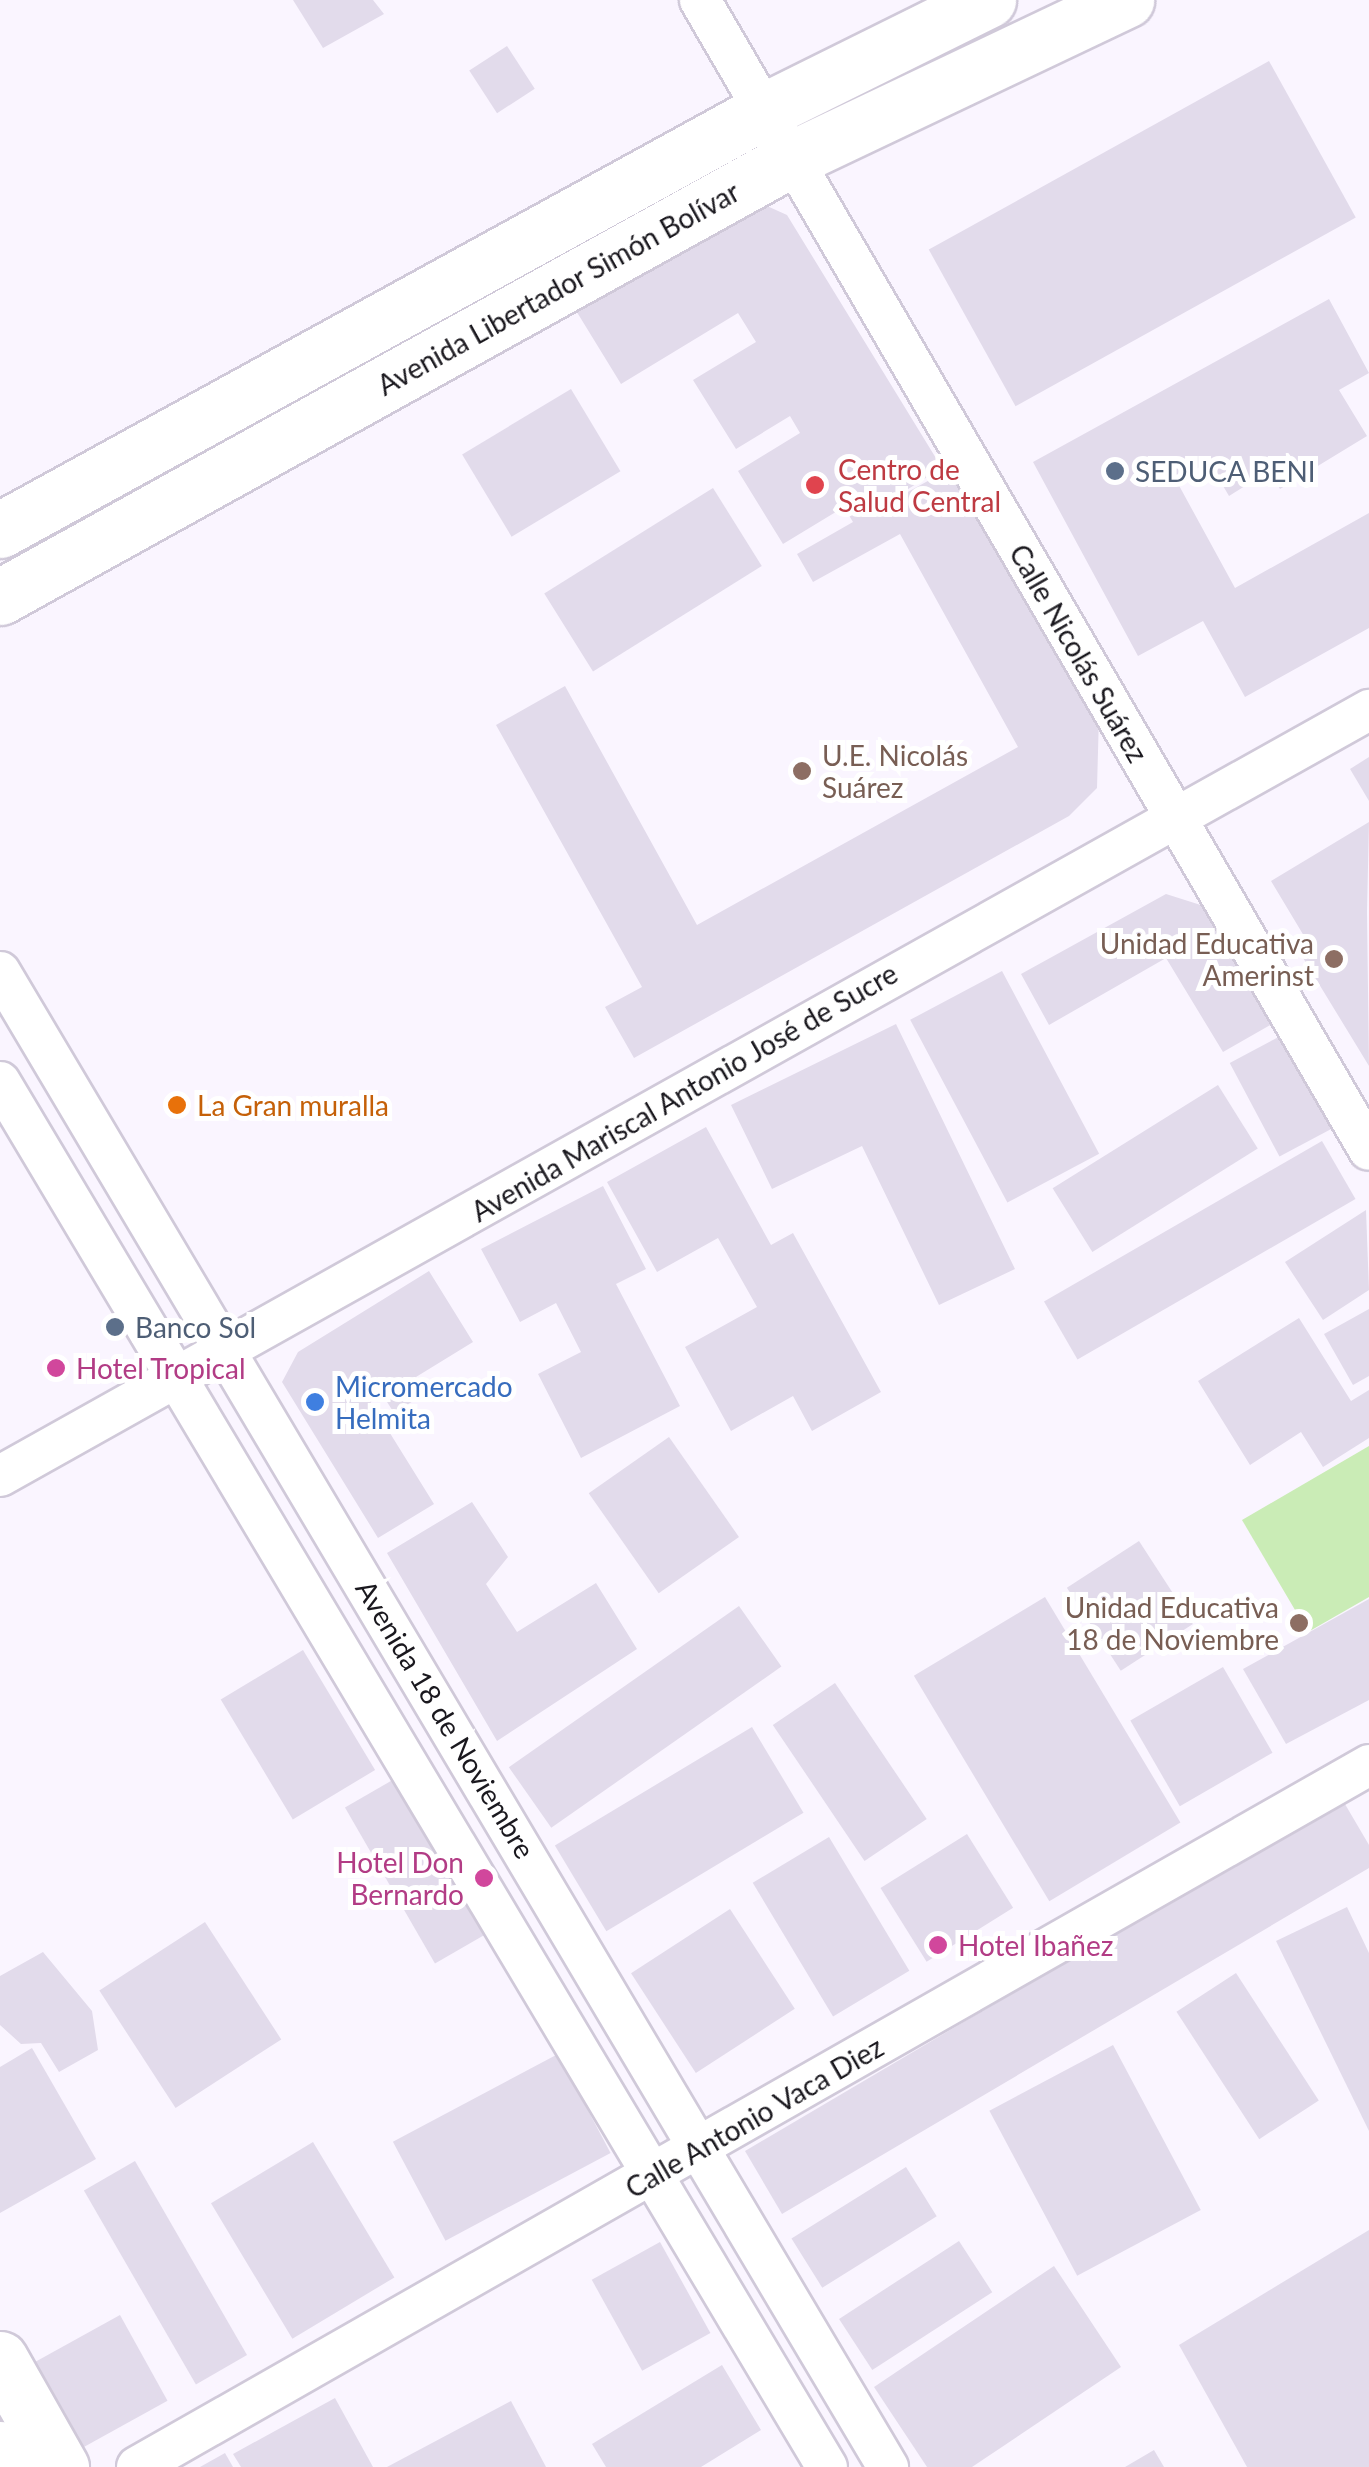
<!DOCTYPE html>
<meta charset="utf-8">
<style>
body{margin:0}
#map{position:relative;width:1369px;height:2467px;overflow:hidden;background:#faf5ff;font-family:Lato,sans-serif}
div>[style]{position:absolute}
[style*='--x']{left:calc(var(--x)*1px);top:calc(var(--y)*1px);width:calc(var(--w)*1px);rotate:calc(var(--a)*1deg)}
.green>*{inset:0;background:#caecb6}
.building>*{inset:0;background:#e2dbeb;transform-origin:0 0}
.roads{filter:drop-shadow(2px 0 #d0c9d9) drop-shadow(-2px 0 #d0c9d9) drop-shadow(0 2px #d0c9d9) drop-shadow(0 -2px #d0c9d9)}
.minor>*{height:40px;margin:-20px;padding:0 20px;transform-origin:20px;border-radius:20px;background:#fff}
.secondary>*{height:55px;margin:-27.5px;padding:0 27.5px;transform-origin:27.5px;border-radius:27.5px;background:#fff}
.primary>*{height:55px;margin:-27.5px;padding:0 27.5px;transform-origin:27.5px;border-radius:27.5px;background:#fff}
.dots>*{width:28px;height:28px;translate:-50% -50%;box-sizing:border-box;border:5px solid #fff;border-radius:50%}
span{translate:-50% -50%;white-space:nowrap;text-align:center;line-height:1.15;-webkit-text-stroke:10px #fff;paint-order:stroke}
.street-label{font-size:28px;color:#1a181e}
.health-label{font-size:28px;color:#be3a42}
.left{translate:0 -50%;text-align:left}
.service-label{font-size:28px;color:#4e5e75}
.education-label{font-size:28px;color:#785e54}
.right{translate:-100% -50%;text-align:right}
.food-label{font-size:28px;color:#c56008}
.hotel-label{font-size:28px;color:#b23c85}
.shop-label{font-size:28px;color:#366cbe}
</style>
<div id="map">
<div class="green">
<i style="clip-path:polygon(1369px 1446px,1369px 1597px,1308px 1632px,1242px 1520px)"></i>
</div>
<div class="building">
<i style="clip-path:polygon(293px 0,373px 0,384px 14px,323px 48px)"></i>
<i style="left:507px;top:46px;width:51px;height:45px;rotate:57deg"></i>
<i style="left:1269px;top:61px;width:179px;height:389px;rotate:61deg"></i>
<i style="clip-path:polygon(754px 200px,787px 215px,942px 468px,871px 512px,959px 464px,1099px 716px,1097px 788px,1069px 816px,634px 1058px,605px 1007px,642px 987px,496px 725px,565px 686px,697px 925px,1018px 747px,900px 534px,813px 582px,797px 554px,853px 522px,844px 507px,783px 544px,738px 471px,800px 433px,790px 416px,736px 449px,693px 380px,756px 342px,738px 313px,621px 384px,575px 309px)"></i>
<i style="clip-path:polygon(1329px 299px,1369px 373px,1339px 390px,1367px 436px,1280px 489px,1269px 471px,1229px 496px,1209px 462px,1176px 480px,1235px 588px,1369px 513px,1369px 628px,1245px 697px,1203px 621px,1138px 656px,1033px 462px)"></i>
<i style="left:571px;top:389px;width:96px;height:127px;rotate:59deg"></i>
<i style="left:713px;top:488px;width:92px;height:199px;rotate:58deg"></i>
<i style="clip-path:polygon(1369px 757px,1369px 801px,1350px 769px)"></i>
<i style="clip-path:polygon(1369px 822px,1367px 912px,1369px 1066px,1297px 948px,1307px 941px,1271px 881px)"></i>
<i style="clip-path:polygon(1166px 894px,1207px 907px,1272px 1024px,1223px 1052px,1166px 958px,1049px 1025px,1021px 974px)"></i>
<i style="left:1002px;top:971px;width:207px;height:104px;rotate:62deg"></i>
<i style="clip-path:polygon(896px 1024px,1015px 1269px,939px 1305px,862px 1146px,772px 1189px,731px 1105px)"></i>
<i style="left:1288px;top:1032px;width:106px;height:66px;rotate:62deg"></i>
<i style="left:1218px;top:1085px;width:75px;height:195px;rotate:58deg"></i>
<i style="clip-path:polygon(706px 1127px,771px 1245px,793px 1233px,881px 1392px,812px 1431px,793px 1396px,731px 1431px,685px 1347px,757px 1307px,718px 1238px,657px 1272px,607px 1182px)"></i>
<i style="left:1322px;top:1141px;width:67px;height:321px;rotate:60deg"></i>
<i style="clip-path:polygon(603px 1186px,646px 1269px,616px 1284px,680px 1406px,581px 1458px,538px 1374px,581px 1352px,556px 1303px,520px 1322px,481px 1249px)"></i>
<i style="clip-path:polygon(1366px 1210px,1369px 1290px,1323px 1320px,1285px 1262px)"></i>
<i style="clip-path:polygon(429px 1271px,473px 1342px,416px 1377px,426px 1393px,394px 1413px,382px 1394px,370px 1401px,434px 1504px,378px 1538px,282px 1382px,298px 1352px)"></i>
<i style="clip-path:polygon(1369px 1309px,1369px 1376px,1353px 1385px,1324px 1334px)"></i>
<i style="clip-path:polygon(1299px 1318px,1351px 1401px,1369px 1390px,1369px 1438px,1323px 1467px,1301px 1432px,1250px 1465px,1198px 1381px)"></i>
<i style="left:669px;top:1437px;width:122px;height:98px;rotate:55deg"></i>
<i style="clip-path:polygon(472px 1502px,508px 1557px,486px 1584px,517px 1632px,596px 1583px,637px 1649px,497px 1741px,387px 1553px)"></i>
<i style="left:1139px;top:1541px;width:99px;height:86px;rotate:57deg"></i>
<i style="left:1045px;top:1597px;width:263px;height:153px;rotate:59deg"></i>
<i style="clip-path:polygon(1369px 1599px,1369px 1700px,1286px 1744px,1243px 1669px)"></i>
<i style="left:739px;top:1606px;width:74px;height:281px;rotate:55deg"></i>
<i style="left:303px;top:1650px;width:140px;height:96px;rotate:59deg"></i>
<i style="left:1223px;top:1667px;width:99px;height:107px;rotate:60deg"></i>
<i style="left:835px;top:1683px;width:164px;height:75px;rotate:56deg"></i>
<i style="left:752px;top:1727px;width:100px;height:230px;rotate:59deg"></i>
<i style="left:403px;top:1774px;width:180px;height:67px;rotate:60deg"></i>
<i style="clip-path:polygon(1342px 1799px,1369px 1845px,1369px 1868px,782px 2214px,745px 2151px)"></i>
<i style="left:967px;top:1834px;width:87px;height:102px;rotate:58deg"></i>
<i style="left:829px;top:1837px;width:156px;height:89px;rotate:59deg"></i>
<i style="clip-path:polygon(1347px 1907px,1369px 1953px,1369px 2131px,1276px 1941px)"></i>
<i style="left:730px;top:1909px;width:119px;height:118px;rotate:57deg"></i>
<i style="left:205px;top:1922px;width:140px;height:126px;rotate:57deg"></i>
<i style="clip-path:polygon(43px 1952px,92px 2011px,98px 2050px,59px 2072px,41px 2043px,21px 2044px,0 2025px,0 1976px)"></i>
<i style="left:1236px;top:1973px;width:152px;height:71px;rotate:57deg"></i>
<i style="left:1113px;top:2045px;width:187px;height:140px;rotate:62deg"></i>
<i style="clip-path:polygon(32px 2048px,96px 2159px,0 2213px,0 2067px)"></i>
<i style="left:558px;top:2054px;width:112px;height:187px;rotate:62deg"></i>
<i style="left:313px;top:2142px;width:158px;height:119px;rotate:59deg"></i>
<i style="left:135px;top:2161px;width:224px;height:59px;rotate:60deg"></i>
<i style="left:906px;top:2167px;width:58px;height:135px;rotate:58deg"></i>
<i style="clip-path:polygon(1369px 2230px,1369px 2467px,1247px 2467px,1179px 2345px)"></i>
<i style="left:959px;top:2241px;width:61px;height:143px;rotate:57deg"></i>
<i style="left:660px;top:2242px;width:104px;height:78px;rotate:61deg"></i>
<i style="clip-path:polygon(1054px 2266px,1121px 2367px,972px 2467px,927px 2467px,874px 2387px)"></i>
<i style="left:120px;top:2315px;width:98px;height:107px;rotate:61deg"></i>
<i style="clip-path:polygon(722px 2365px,761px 2430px,701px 2467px,606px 2467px,592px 2444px)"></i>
<i style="clip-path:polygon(335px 2398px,373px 2467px,241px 2467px,233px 2454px)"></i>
<i style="clip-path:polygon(511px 2401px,546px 2467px,387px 2467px)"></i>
<i style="clip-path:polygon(1154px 2450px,1164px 2467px,1125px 2467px)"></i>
<i style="clip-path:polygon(225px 2453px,233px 2467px,200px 2467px)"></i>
</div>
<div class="roads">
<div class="minor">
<i style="--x:700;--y:0;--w:1330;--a:59.81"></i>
<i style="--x:0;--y:972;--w:1739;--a:59.29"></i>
<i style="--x:0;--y:1082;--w:1613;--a:59.16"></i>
<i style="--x:0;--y:1476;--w:1569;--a:-29.23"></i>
<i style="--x:137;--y:2467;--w:1418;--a:-29.67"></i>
</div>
<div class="secondary">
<i style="--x:0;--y:2359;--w:124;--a:60.5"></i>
<i style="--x:0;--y:2449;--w:21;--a:61"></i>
</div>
<div class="primary">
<i style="--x:0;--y:530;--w:874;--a:-28.74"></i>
<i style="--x:766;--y:110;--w:248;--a:-26.4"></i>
<i style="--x:0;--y:597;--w:906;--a:-28.97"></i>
<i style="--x:793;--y:158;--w:369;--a:-25.4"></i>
</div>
</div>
<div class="dots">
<i style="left:1115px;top:471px;background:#5c6f8a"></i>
<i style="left:815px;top:485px;background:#e0444e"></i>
<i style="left:802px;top:771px;background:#8d6e63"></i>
<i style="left:1334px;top:959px;background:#8d6e63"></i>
<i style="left:177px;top:1105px;background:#e8710a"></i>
<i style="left:115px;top:1327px;background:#5c6f8a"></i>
<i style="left:56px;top:1368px;background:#d1479c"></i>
<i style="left:315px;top:1402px;background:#3f7fe0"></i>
<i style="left:1299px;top:1623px;background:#8d6e63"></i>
<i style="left:484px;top:1878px;background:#d1479c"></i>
<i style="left:938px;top:1945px;background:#d1479c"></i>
</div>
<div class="street-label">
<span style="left:558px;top:288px;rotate:-29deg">Avenida Libertador Simón Bolívar</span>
<span style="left:1079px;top:653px;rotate:60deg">Calle Nicolás Suárez</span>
<span style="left:684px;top:1092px;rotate:-30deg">Avenida Mariscal Antonio José de Sucre</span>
<span style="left:446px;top:1719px;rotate:59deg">Avenida 18 de Noviembre</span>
<span style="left:754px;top:2117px;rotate:-30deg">Calle Antonio Vaca Diez</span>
</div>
<div class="health-label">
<span class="left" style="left:838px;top:485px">Centro de<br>Salud Central</span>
</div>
<div class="service-label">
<span class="left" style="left:1135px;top:471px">SEDUCA BENI</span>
<span class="left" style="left:135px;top:1327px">Banco Sol</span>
</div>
<div class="education-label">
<span class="left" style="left:822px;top:771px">U.E. Nicolás<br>Suárez</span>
<span class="right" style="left:1314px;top:959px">Unidad Educativa<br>Amerinst</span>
<span class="right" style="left:1279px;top:1623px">Unidad Educativa<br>18 de Noviembre</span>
</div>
<div class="food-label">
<span class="left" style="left:197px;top:1105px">La Gran muralla</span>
</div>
<div class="hotel-label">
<span class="left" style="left:76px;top:1368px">Hotel Tropical</span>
<span class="right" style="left:464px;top:1878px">Hotel Don<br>Bernardo</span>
<span class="left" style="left:958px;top:1945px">Hotel Ibañez</span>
</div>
<div class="shop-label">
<span class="left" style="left:335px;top:1402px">Micromercado<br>Helmita</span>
</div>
</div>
